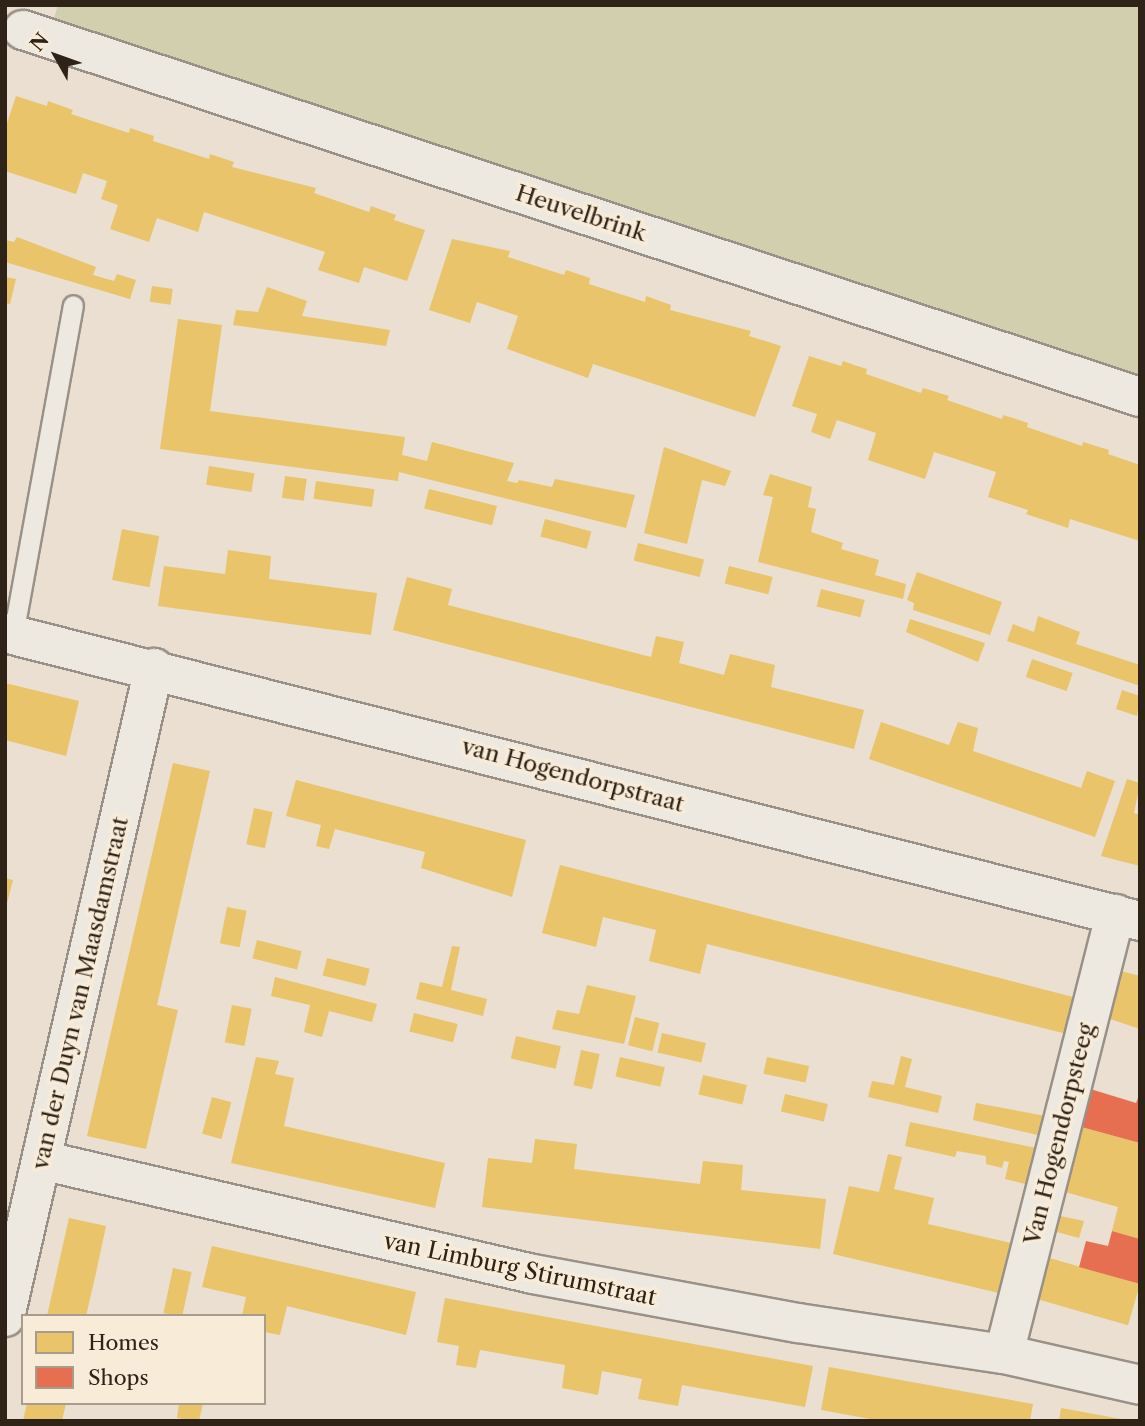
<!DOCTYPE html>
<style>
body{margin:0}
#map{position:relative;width:1145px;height:1426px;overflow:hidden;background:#eadfd0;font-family:"Libre Caslon Text",serif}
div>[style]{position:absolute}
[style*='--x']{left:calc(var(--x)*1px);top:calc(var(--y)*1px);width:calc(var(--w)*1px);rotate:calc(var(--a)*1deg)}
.green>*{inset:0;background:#d1cfae}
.homes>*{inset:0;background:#e9c46a;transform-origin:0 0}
.shops>*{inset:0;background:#e76f51}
.roads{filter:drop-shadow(2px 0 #999187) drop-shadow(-2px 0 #999187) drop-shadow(0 2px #999187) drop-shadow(0 -2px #999187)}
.service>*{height:19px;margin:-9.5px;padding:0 9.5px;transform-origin:9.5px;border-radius:9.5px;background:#ede8e0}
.minor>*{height:38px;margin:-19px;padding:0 19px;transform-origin:19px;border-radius:19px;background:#ede8e0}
span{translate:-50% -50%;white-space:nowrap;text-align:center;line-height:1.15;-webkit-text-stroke:7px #f8ecd9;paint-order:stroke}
.street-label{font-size:23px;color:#2f2318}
.frame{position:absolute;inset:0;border:7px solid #2f2318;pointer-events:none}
.legend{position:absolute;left:21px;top:1314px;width:245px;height:91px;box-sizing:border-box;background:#f8ecd9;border:2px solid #a89c8c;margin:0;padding:9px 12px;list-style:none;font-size:21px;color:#2f2318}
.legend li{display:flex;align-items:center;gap:14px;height:35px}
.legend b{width:35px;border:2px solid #a89c8c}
.north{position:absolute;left:21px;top:21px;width:70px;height:70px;-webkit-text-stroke:5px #f8ecd9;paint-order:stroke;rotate:310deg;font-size:19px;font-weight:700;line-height:28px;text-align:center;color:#2f2318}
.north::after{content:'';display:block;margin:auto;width:24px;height:32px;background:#2f2318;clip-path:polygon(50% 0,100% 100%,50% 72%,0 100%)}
</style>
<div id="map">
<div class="green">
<i style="clip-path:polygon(58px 5px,1140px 5px,1140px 375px,54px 18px)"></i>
</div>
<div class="homes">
<i style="clip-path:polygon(16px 96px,47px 106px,48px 101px,73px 110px,71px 114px,129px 133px,130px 128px,154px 136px,153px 141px,209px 159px,210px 154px,234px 162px,232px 167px,316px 188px,314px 193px,369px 212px,371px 206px,396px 215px,394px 220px,425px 230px,407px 281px,364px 267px,359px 283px,318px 270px,325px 252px,204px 212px,198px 232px,157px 218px,149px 242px,110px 229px,118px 205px,101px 199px,107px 181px,83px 173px,76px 194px,5px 171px,5px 129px)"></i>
<i style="clip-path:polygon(17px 237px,96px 267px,93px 275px,114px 281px,117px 274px,136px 280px,130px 299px,5px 262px,5px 240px,14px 242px)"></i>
<i style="clip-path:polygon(452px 239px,510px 251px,508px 257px,564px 275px,566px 270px,590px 278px,589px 284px,645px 302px,646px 296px,671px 305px,670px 310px,751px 331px,749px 336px,781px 346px,755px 417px,593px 364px,588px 378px,507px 349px,518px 316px,477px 302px,470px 323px,429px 310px)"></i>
<i style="clip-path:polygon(5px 277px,16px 279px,10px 304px,5px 303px)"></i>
<i style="left:152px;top:286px;width:21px;height:16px;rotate:8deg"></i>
<i style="clip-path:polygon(267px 287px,307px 301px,302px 316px,390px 330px,386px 346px,233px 325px,236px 310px,258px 312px)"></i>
<i style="clip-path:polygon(178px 319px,222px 325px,210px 411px,405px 437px,402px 455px,427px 461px,432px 442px,514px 463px,507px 481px,517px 483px,519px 480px,552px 487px,555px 479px,635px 495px,626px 528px,399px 472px,398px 481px,160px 449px)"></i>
<i style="clip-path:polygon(809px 356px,841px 366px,843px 361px,854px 365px,867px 369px,866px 374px,921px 393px,923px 388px,933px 391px,949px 396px,947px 400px,1002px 419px,1003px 415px,1013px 418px,1028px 423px,1027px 427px,1082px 446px,1083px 442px,1109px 450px,1108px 454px,1140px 465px,1140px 541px,1070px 519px,1068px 528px,1026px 514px,1028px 510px,988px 497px,996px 472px,956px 459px,934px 452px,925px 479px,868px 460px,876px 433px,837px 420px,830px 439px,811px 432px,817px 414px,792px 406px)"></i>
<i style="clip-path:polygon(664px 447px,731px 471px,725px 486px,702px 480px,687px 544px,644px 533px)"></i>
<i style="left:209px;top:466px;width:46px;height:19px;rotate:9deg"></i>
<i style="clip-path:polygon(770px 474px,812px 487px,808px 507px,816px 509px,811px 532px,843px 543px,841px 549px,879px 560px,875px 575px,906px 584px,903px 599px,758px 562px,773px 497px,763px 495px)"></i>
<i style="left:285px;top:476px;width:22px;height:22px;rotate:8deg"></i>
<i style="left:316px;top:481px;width:59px;height:18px;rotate:8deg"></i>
<i style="left:429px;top:489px;width:70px;height:20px;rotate:14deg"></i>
<i style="left:545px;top:519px;width:48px;height:18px;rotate:15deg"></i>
<i style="left:122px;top:529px;width:38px;height:52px;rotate:11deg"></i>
<i style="left:638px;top:543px;width:68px;height:18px;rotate:14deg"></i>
<i style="clip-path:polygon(228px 550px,271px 556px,269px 579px,377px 593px,371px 635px,158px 606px,164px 566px,225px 574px)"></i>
<i style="left:729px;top:566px;width:45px;height:18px;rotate:14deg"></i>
<i style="clip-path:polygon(917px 572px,1002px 602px,990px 635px,913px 610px,914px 603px,907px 600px)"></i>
<i style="clip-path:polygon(407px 577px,452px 589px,448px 605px,651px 657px,656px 636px,684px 642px,679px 663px,724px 675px,730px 654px,775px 665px,771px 687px,864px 710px,854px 749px,393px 630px)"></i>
<i style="left:821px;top:589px;width:45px;height:18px;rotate:14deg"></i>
<i style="clip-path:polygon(1038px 616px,1080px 632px,1076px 644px,1140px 665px,1140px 686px,1007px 641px,1013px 624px,1034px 632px)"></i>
<i style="clip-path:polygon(910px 619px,985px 643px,978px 662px,906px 632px)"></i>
<i style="left:1032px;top:659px;width:43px;height:19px;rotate:19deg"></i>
<i style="clip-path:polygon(5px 683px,79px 701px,66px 756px,5px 740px)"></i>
<i style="clip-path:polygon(1122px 690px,1140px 696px,1137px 716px,1116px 709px)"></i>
<i style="clip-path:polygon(881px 722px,949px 745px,958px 722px,978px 728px,973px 751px,1081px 788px,1087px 771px,1115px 781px,1095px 837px,869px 759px)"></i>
<i style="clip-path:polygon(173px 763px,210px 771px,157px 1005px,178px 1010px,146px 1149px,87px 1136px)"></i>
<i style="clip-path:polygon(1127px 779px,1140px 783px,1134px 813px,1140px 815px,1140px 866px,1101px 856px)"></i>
<i style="clip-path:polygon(296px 780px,526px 840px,512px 897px,421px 868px,425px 852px,335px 829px,329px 849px,316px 846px,321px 825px,286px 816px)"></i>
<i style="left:254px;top:808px;width:19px;height:37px;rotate:12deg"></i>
<i style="clip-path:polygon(560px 865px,1081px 999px,1071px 1035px,707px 944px,700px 974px,649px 961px,656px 930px,603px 917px,596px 947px,542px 933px)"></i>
<i style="clip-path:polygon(5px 878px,13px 880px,6px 907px,5px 907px)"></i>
<i style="left:227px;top:907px;width:20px;height:37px;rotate:11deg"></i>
<i style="left:257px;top:940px;width:46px;height:19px;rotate:14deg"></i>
<i style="clip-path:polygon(452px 946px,460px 947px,451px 990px,487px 999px,483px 1016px,416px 999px,420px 982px,442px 987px)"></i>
<i style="left:327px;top:958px;width:44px;height:18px;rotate:14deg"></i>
<i style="clip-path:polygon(1113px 969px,1140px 976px,1140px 1029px,1101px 1016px)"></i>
<i style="clip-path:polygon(275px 977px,377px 1004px,372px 1022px,329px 1011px,322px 1037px,304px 1032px,310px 1005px,271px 996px)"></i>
<i style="clip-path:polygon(587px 985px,636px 996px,624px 1044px,552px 1029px,557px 1010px,579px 1014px)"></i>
<i style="left:232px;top:1005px;width:20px;height:38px;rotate:11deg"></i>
<i style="left:414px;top:1013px;width:45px;height:19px;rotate:14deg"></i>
<i style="left:635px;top:1017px;width:25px;height:29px;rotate:14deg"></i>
<i style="left:662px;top:1033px;width:45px;height:20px;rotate:13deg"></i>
<i style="left:516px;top:1036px;width:46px;height:23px;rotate:13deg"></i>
<i style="left:581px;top:1050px;width:19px;height:36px;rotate:12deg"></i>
<i style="clip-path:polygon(901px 1056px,912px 1059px,905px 1087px,942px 1096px,938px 1113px,868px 1097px,872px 1081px,894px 1085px)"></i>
<i style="clip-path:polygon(256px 1057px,279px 1061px,275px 1074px,294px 1078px,284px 1126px,445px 1163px,435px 1208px,231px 1163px)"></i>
<i style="left:620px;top:1057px;width:46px;height:20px;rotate:13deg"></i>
<i style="left:767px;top:1057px;width:43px;height:17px;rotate:12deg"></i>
<i style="left:703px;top:1075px;width:45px;height:20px;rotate:13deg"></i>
<i style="left:785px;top:1094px;width:44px;height:18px;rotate:13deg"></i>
<i style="left:212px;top:1097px;width:20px;height:38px;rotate:15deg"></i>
<i style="clip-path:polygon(976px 1103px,1051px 1117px,1046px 1137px,973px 1120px)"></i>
<i style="clip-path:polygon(910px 1122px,1041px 1149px,1033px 1186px,1005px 1179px,1009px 1162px,1004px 1161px,1002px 1168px,986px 1164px,986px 1156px,957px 1151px,955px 1157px,905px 1146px)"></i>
<i style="clip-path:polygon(1074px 1125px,1140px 1143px,1140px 1239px,1112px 1231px,1118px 1207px,1058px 1190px)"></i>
<i style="clip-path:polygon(535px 1139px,577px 1144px,574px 1169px,614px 1174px,700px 1184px,703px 1161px,743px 1165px,741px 1190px,826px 1199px,820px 1249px,482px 1207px,488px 1158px,532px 1163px)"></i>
<i style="clip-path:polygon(888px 1154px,902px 1157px,894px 1189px,934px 1198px,928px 1224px,1011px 1243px,999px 1293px,833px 1254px,849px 1186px,879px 1192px)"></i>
<i style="clip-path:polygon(1051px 1214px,1084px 1221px,1079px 1238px,1046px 1229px)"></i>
<i style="clip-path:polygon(69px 1218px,106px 1226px,96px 1273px,86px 1316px,47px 1316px)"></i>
<i style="clip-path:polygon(212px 1246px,416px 1292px,406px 1335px,287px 1306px,280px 1335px,264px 1332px,264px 1316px,242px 1316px,246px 1297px,202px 1287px)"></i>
<i style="left:1039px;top:1255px;width:105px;height:43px;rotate:16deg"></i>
<i style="left:173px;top:1268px;width:19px;height:46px;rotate:12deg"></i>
<i style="clip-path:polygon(445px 1298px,813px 1366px,805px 1407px,682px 1385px,678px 1406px,638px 1399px,642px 1379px,602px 1371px,598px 1395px,562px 1388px,565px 1365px,480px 1350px,476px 1368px,456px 1365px,459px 1346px,437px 1342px)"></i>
<i style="clip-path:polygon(829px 1367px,1033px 1404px,1030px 1421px,881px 1421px,821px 1410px)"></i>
<i style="clip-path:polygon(27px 1403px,66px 1403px,62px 1421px,23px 1421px)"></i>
<i style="clip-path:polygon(179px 1403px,203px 1403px,199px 1421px,177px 1418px)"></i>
<i style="clip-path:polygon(1061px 1408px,1121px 1419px,1121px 1421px,1059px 1421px)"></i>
</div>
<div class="shops">
<i style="clip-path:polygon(1084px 1087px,1136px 1103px,1140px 1093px,1140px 1143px,1074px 1125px)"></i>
<i style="clip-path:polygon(1112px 1231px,1140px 1239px,1140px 1284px,1079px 1267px,1086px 1241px,1108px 1246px)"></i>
</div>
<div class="roads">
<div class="service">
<i style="--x:13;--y:635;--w:335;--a:-79.7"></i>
</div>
<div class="minor">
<i style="--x:23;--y:30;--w:1176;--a:18.19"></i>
<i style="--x:5;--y:633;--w:1171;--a:14.24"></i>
<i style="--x:41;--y:1160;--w:505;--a:13.05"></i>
<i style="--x:533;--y:1274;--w:269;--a:10.5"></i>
<i style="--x:798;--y:1323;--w:208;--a:8.6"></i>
<i style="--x:1004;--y:1354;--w:139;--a:12.8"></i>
<i style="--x:5;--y:1317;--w:666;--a:-77.07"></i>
<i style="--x:1004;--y:1354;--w:454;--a:-75.8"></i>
</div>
</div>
<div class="street-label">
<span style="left:581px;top:213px;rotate:18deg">Heuvelbrink</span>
<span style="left:573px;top:775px;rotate:15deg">van Hogendorpstraat</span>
<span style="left:80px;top:993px;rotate:-77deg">van der Duyn van Maasdamstraat</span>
<span style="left:1059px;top:1134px;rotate:-76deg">Van Hogendorpsteeg</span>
<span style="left:520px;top:1269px;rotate:12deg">van Limburg Stirumstraat</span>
</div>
<div class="frame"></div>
<ul class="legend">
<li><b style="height:19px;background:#e9c46a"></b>Homes</li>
<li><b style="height:19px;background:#e76f51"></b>Shops</li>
</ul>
<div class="north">N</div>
</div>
